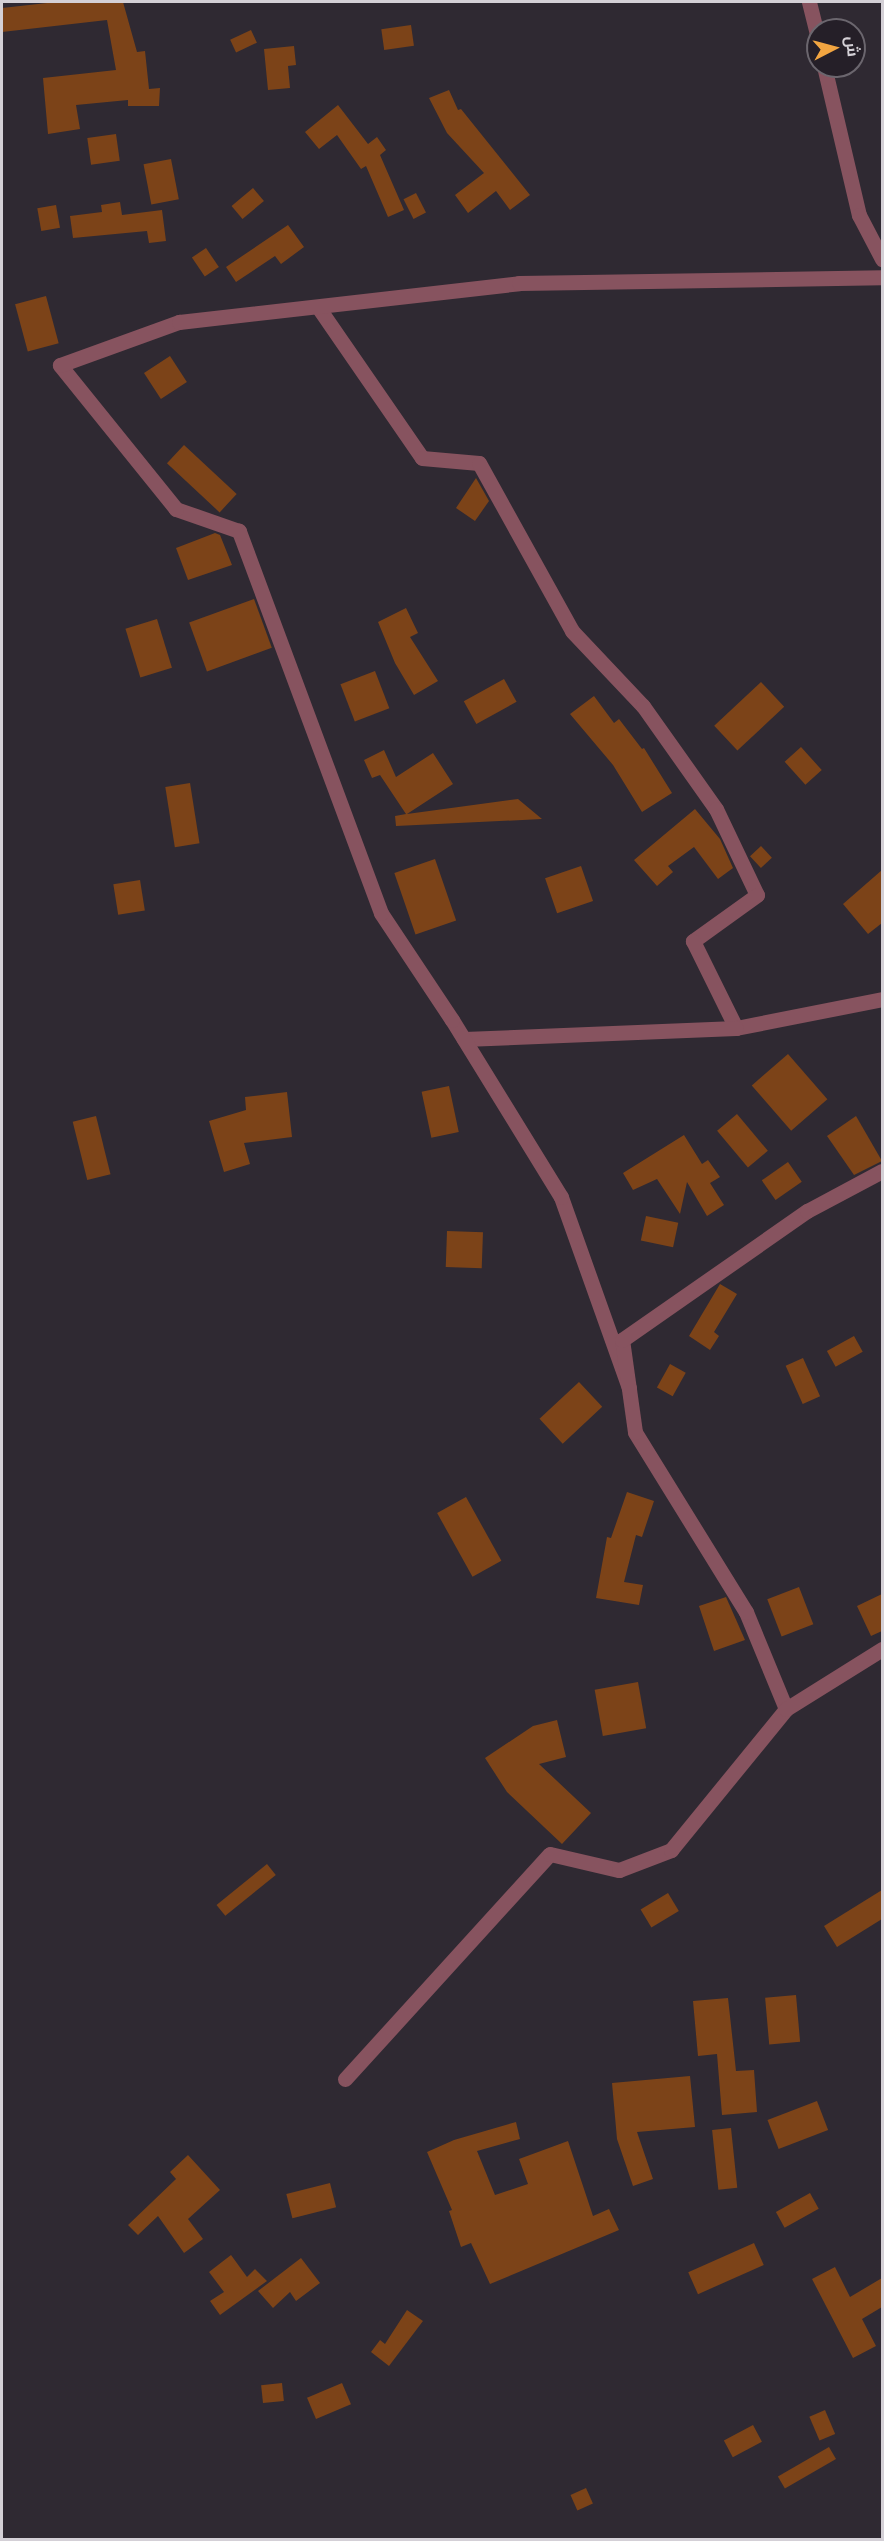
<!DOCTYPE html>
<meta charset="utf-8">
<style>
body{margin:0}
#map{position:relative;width:884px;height:2541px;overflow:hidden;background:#2f2932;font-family:"Work Sans",Cairo,sans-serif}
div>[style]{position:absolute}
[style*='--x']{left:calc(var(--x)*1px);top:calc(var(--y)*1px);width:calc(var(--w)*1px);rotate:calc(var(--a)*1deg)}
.building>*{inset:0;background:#7c4318;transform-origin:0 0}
.street>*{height:15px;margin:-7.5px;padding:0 7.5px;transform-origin:7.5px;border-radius:7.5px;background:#87535f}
span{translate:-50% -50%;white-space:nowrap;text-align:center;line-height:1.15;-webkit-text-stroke:5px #251f28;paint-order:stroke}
.frame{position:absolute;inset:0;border:3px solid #d4d0d6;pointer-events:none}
.north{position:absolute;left:806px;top:18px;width:60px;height:60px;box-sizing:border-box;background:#251f28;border:2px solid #6b666e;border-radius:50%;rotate:84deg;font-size:16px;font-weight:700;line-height:24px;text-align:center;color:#d4d0d6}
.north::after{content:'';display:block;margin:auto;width:21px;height:27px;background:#f2a541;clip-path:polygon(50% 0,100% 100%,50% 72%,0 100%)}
</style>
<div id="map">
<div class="building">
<i style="clip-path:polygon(56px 2px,123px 2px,137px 52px,145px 51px,149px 89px,160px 88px,159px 106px,128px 106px,128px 100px,76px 105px,80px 129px,48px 134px,43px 78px,116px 70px,107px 20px,2px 32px,2px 8px)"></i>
<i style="left:411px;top:25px;width:21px;height:30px;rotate:82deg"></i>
<i style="left:251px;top:30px;width:14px;height:23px;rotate:65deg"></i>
<i style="clip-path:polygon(294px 46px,296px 65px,288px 66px,290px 88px,268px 90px,264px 49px)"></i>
<i style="clip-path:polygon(449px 90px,458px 110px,461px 109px,530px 195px,510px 210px,496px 191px,468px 213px,455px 195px,484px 173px,447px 133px,429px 98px)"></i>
<i style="clip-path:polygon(338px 105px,368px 144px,377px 137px,386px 150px,380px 155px,404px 210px,388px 217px,366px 166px,361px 169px,337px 135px,319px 149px,305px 132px)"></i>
<i style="left:116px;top:134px;width:27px;height:29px;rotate:82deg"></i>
<i style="left:171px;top:159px;width:41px;height:28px;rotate:79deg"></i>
<i style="left:253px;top:188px;width:17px;height:28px;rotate:50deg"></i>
<i style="left:416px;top:193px;width:22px;height:14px;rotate:63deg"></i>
<i style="clip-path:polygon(120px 202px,122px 215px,162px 210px,166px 241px,149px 243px,147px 231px,73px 238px,70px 216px,102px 212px,101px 205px)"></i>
<i style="left:56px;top:205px;width:23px;height:19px;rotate:80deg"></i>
<i style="clip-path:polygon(288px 225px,304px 247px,281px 264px,275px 256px,236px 282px,226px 267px)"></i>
<i style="left:206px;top:248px;width:23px;height:17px;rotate:56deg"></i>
<i style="left:46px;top:296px;width:49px;height:32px;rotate:75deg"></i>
<i style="left:170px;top:356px;width:31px;height:31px;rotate:57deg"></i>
<i style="left:184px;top:445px;width:72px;height:25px;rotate:43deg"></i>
<i style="clip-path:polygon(476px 478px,489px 501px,475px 521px,456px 508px)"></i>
<i style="clip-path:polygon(215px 533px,220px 535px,232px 565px,188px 580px,176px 548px)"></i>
<i style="left:254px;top:599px;width:52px;height:69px;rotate:70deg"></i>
<i style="clip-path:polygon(406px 608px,418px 633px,410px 637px,438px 681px,414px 695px,395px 663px,378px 622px)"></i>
<i style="left:157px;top:619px;width:51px;height:33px;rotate:73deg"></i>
<i style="left:375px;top:671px;width:40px;height:37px;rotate:69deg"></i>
<i style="left:504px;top:679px;width:26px;height:46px;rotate:61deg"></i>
<i style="left:761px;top:682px;width:34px;height:64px;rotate:47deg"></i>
<i style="clip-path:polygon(594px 696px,614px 723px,619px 719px,642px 749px,644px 748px,672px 793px,642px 812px,613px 765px,570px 714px)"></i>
<i style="left:801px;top:747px;width:31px;height:22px;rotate:48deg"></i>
<i style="clip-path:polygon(384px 750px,396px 777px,433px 753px,453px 784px,407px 814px,518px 799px,542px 819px,396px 826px,395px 816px,406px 814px,380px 775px,372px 778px,364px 760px)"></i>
<i style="left:190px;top:783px;width:61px;height:25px;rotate:81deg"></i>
<i style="clip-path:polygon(695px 809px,720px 839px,733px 868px,718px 879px,694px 847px,668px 866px,673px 872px,657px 886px,634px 860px)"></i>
<i style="left:761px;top:846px;width:16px;height:15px;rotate:47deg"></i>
<i style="left:435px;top:859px;width:65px;height:43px;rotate:71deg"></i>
<i style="left:581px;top:866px;width:37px;height:38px;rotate:71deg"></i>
<i style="clip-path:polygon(882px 870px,882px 923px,868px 934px,843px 904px)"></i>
<i style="left:140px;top:880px;width:31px;height:27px;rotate:81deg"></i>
<i style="left:788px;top:1054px;width:60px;height:48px;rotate:49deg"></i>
<i style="left:449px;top:1086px;width:47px;height:28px;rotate:78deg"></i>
<i style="clip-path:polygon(287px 1092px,292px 1137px,244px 1143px,250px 1164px,224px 1172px,209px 1121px,246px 1110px,245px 1097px)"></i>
<i style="left:737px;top:1114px;width:48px;height:26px;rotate:50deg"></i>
<i style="left:96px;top:1116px;width:60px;height:24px;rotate:76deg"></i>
<i style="clip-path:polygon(856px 1116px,882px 1161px,854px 1175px,827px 1136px)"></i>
<i style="clip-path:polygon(684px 1135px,702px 1164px,708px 1160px,720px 1177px,710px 1183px,724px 1205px,707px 1216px,687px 1182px,680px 1214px,657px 1179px,633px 1190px,623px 1173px)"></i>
<i style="left:788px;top:1162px;width:24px;height:32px;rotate:55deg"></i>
<i style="left:646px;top:1216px;width:33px;height:25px;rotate:12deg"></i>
<i style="left:447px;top:1231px;width:36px;height:36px;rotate:2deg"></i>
<i style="clip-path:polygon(720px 1284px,737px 1294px,714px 1332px,719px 1336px,710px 1350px,689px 1336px)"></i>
<i style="left:854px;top:1336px;width:18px;height:31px;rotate:61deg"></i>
<i style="left:803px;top:1358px;width:42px;height:19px;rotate:66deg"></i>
<i style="left:670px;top:1364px;width:18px;height:27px;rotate:29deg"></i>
<i style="left:579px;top:1382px;width:34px;height:54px;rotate:47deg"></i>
<i style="clip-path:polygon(627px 1492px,654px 1501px,642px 1537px,636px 1535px,624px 1582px,643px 1585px,639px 1605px,596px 1598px,607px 1537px,611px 1538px)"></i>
<i style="left:466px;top:1497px;width:73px;height:33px;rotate:61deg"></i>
<i style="left:799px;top:1587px;width:40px;height:34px;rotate:69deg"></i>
<i style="clip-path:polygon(882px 1594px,882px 1631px,871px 1636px,857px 1606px)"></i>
<i style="clip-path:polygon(726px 1597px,745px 1640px,714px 1651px,699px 1606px)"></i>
<i style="left:638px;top:1682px;width:47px;height:44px;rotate:80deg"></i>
<i style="clip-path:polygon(557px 1720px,566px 1757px,539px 1764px,591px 1813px,562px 1844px,507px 1792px,485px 1758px,533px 1726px)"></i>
<i style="left:267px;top:1864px;width:14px;height:65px;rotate:51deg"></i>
<i style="clip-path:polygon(882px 1890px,882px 1919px,837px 1947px,824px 1926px)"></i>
<i style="left:668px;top:1893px;width:21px;height:32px;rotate:59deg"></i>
<i style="left:796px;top:1995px;width:47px;height:31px;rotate:85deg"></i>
<i style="clip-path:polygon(728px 1998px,736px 2071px,754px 2070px,757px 2112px,722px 2115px,717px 2054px,698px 2056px,693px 2001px)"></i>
<i style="clip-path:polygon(690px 2076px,695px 2127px,637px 2132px,653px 2179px,633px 2186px,617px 2139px,612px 2083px)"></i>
<i style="left:817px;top:2101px;width:31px;height:53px;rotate:69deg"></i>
<i style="clip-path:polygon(516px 2122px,520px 2139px,477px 2151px,495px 2195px,528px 2184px,519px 2159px,568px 2141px,593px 2216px,609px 2209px,619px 2230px,490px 2284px,471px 2243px,461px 2247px,449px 2211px,452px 2210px,427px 2152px,454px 2140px)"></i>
<i style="left:731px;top:2128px;width:60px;height:19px;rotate:84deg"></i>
<i style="clip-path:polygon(188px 2155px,220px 2190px,188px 2219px,203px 2239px,184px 2253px,158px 2216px,138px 2235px,128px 2225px,176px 2179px,170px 2172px)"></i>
<i style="left:330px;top:2183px;width:25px;height:45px;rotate:76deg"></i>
<i style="left:810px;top:2193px;width:18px;height:39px;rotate:61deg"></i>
<i style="left:754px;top:2243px;width:24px;height:72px;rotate:66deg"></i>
<i style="clip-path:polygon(231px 2255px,247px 2277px,255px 2269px,267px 2281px,220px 2315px,210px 2301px,224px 2292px,209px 2272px)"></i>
<i style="clip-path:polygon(301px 2258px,320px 2283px,296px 2301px,290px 2292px,273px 2308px,258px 2291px)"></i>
<i style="clip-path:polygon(835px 2267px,850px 2297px,882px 2278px,882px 2307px,862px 2319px,876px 2346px,853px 2358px,812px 2279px)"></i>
<i style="clip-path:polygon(407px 2310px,423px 2321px,389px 2366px,371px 2352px,380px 2340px,385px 2344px)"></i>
<i style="left:282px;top:2383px;width:18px;height:21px;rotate:84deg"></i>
<i style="left:342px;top:2383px;width:23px;height:38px;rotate:67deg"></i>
<i style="left:825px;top:2410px;width:26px;height:17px;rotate:67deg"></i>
<i style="left:753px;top:2425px;width:19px;height:33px;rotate:62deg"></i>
<i style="left:829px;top:2447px;width:14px;height:59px;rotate:60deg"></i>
<i style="left:586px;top:2488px;width:17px;height:17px;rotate:66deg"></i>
</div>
<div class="street">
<i style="--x:809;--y:2;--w:37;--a:76"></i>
<i style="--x:824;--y:66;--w:153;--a:76.8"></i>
<i style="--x:859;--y:215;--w:50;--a:62.4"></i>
<i style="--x:318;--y:307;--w:183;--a:55.4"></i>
<i style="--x:422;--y:458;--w:57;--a:5"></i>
<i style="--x:479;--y:463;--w:192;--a:61"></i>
<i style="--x:572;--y:631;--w:103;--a:46.6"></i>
<i style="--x:643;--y:706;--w:126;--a:54.7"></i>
<i style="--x:716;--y:809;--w:95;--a:64.5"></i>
<i style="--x:757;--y:895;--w:79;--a:144.3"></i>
<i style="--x:693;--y:941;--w:97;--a:63.7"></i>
<i style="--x:736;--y:1028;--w:149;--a:-11.2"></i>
<i style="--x:464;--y:1039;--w:272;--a:-2.3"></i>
<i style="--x:629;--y:1388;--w:203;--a:-109.6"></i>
<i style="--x:561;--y:1197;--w:208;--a:-121.6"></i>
<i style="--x:452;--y:1020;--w:128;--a:-123.6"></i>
<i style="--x:381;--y:913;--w:408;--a:-110.4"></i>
<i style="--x:239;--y:531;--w:67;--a:-160.8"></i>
<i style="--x:176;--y:509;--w:185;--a:-128.9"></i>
<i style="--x:60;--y:365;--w:127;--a:-19.9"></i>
<i style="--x:179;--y:322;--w:342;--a:-6.5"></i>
<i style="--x:519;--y:283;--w:363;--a:-0.9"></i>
<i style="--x:786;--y:1709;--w:105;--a:-112.4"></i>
<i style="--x:746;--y:1612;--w:211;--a:-121.7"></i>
<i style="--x:635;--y:1432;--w:93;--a:-98"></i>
<i style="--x:622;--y:1340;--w:226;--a:-34.9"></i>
<i style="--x:807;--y:1211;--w:85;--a:-28.1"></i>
<i style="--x:345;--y:2079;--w:304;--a:-47.7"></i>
<i style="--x:550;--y:1854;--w:71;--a:13.1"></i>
<i style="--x:619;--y:1870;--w:56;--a:-21"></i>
<i style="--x:671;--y:1850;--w:182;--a:-50.8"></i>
<i style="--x:786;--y:1709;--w:113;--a:-32"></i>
</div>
<div class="frame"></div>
<div class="north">ش</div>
</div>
